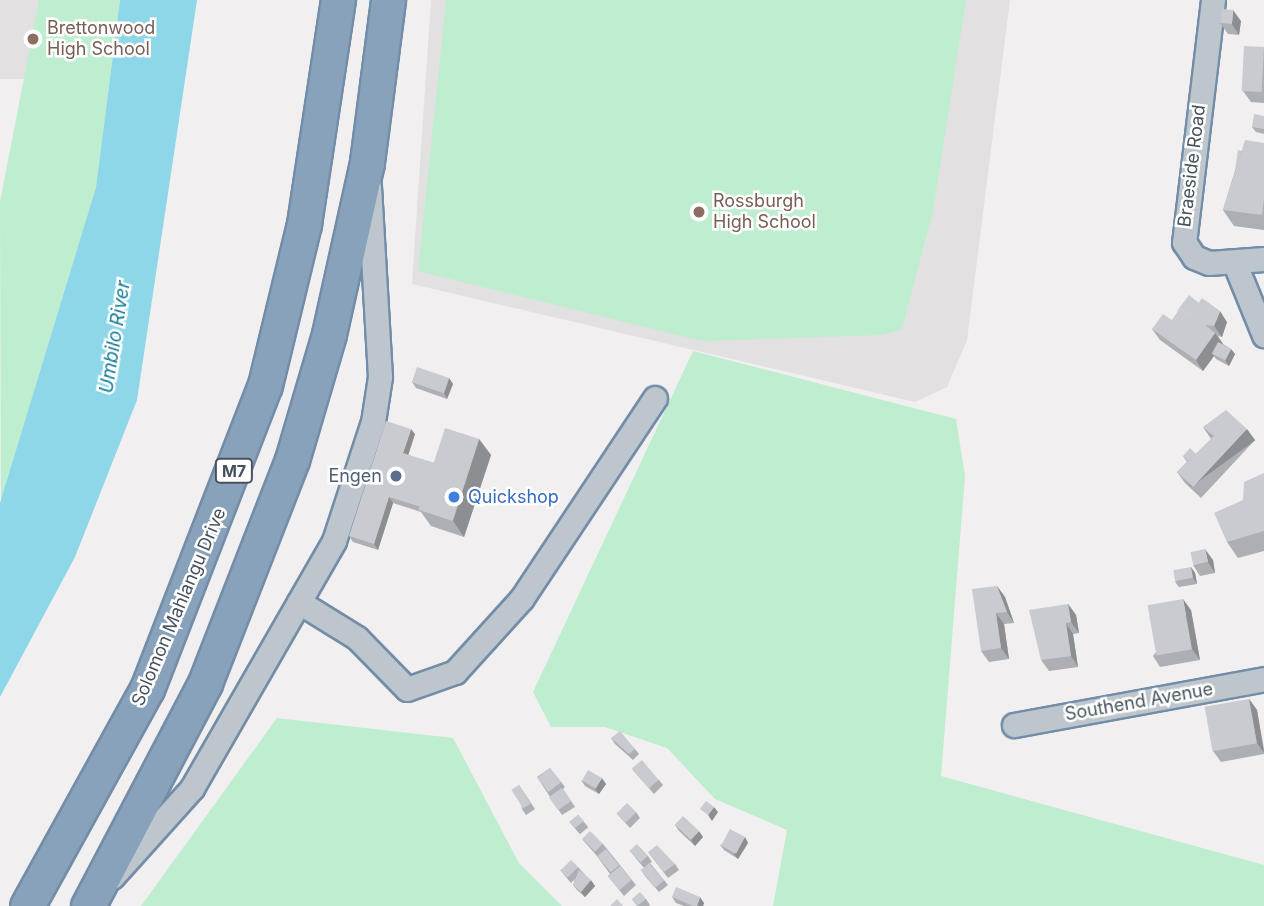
<!DOCTYPE html>
<style>
body{margin:0}
#map{position:relative;width:1264px;height:906px;overflow:hidden;background:#f1efef;font-family:Inter,sans-serif}
div>[style]{position:absolute}
[style*='--x']{left:calc(var(--x)*1px);top:calc(var(--y)*1px);width:calc(var(--w)*1px);rotate:calc(var(--a)*1deg)}
.education>*{inset:0;background:#e2e0e1}
.green>*{inset:0;background:#bfedd0}
.water>*{inset:0;background:#8dd7e9}
.roads{filter:drop-shadow(2px 0 #738da8) drop-shadow(-2px 0 #738da8) drop-shadow(0 2px #738da8) drop-shadow(0 -2px #738da8)}
.minor>*{height:23px;margin:-11.5px;padding:0 11.5px;transform-origin:11.5px;border-radius:11.5px;background:#bdc6cd}
.highway>*{height:33px;margin:-16.5px;padding:0 16.5px;transform-origin:16.5px;border-radius:16.5px;background:#88a2bc}
.wall>*{inset:0;background:#adafb4;transform-origin:0 0}
.shaded-wall>*{inset:0;background:#8d8e92;transform-origin:0 0}
.building>*{inset:0;background:#c9cbd1;transform-origin:0 0}
.dots>*{width:19px;height:19px;translate:-50% -50%;box-sizing:border-box;border:4px solid #fff;border-radius:50%}
span{translate:-50% -50%;white-space:nowrap;text-align:center;line-height:1.15;-webkit-text-stroke:5px #fff;paint-order:stroke}
.shield-label span{padding:2px 5px;background:#fff;border:2px solid;border-radius:5px;-webkit-text-stroke-width:0}
.shield-label{font-size:16px;color:#47525c;font-weight:700}
.education-label{font-size:18px;color:#785e54}
.left{translate:0 -50%;text-align:left}
.street-label{font-size:18px;color:#47525c}
.service-label{font-size:18px;color:#4e5e75}
.right{translate:-100% -50%;text-align:right}
.shop-label{font-size:18px;color:#366cbe}
.water-label{font-size:19px;color:#117c96;font-style:italic}
</style>
<div id="map">
<div class="education">
<i style="clip-path:polygon(0 0,72px 0,61px 79px,0 79px)"></i>
<i style="clip-path:polygon(431px 0,1010px 0,967px 340px,947px 387px,915px 402px,412px 284px)"></i>
</div>
<div class="green">
<i style="clip-path:polygon(39px 0,120px 0,96px 187px,1px 501px,0 202px)"></i>
<i style="clip-path:polygon(446px 0,966px 0,933px 211px,902px 329px,882px 335px,702px 341px,418px 271px)"></i>
<i style="clip-path:polygon(693px 351px,956px 419px,965px 476px,941px 776px,1264px 865px,1264px 906px,773px 906px,787px 830px,715px 799px,667px 748px,605px 727px,551px 727px,533px 692px)"></i>
<i style="clip-path:polygon(277px 718px,453px 738px,519px 863px,562px 906px,141px 906px)"></i>
</div>
<div class="water">
<i style="clip-path:polygon(120px 0,197px 0,137px 400px,75px 557px,0 697px,0 503px,96px 187px)"></i>
</div>
<div class="roads">
<div class="minor">
<i style="--x:1213;--y:0;--w:244;--a:96.8"></i>
<i style="--x:1184;--y:242;--w:18;--a:56"></i>
<i style="--x:1194;--y:257;--w:16;--a:22"></i>
<i style="--x:1209;--y:263;--w:55;--a:-4.2"></i>
<i style="--x:1235;--y:264;--w:77;--a:67.8"></i>
<i style="--x:299;--y:602;--w:68;--a:31.8"></i>
<i style="--x:357;--y:638;--w:71;--a:45.6"></i>
<i style="--x:407;--y:689;--w:51;--a:-19.5"></i>
<i style="--x:455;--y:672;--w:100;--a:-47.8"></i>
<i style="--x:522;--y:598;--w:240;--a:-56.4"></i>
<i style="--x:1014;--y:725;--w:254;--a:-10.4"></i>
<i style="--x:112;--y:877;--w:120;--a:-48"></i>
<i style="--x:192;--y:788;--w:285;--a:-60.1"></i>
<i style="--x:334;--y:541;--w:125;--a:-71.9"></i>
<i style="--x:373;--y:422;--w:46;--a:-81.2"></i>
<i style="--x:380;--y:377;--w:191;--a:-93.3"></i>
</div>
<div class="highway">
<i style="--x:27;--y:906;--w:248;--a:-61.1"></i>
<i style="--x:147;--y:689;--w:326;--a:-68.8"></i>
<i style="--x:265;--y:385;--w:166;--a:-76.4"></i>
<i style="--x:304;--y:224;--w:227;--a:-81.4"></i>
<i style="--x:88;--y:906;--w:252;--a:-62.3"></i>
<i style="--x:205;--y:683;--w:239;--a:-68.7"></i>
<i style="--x:292;--y:460;--w:131;--a:-73.6"></i>
<i style="--x:329;--y:334;--w:176;--a:-77.5"></i>
<i style="--x:367;--y:162;--w:163;--a:-82.6"></i>
</div>
</div>
<div class="wall">
<i style="clip-path:polygon(1241px 21px,1239px 35px,1228px 34px,1220px 23px)"></i>
<i style="clip-path:polygon(1264px 47px,1264px 103px,1251px 102px,1243px 91px)"></i>
<i style="clip-path:polygon(1264px 116px,1264px 134px,1256px 132px,1252px 127px)"></i>
<i style="clip-path:polygon(1264px 143px,1264px 230px,1234px 226px,1223px 210px,1241px 151px)"></i>
<i style="clip-path:polygon(1172px 320px,1227px 322px,1222px 337px,1218px 336px,1223px 344px,1231px 349px,1235px 354px,1229px 366px,1216px 359px,1214px 356px,1203px 371px,1160px 340px,1152px 329px)"></i>
<i style="clip-path:polygon(449px 378px,453px 384px,447px 399px,416px 388px,412px 382px)"></i>
<i style="clip-path:polygon(1203px 427px,1255px 440px,1201px 498px,1185px 483px,1177px 472px,1187px 462px,1183px 456px,1196px 454px,1211px 439px)"></i>
<i style="clip-path:polygon(415px 434px,408px 455px,434px 463px,479px 439px,491px 455px,464px 537px,431px 526px,421px 512px,393px 503px,378px 550px,353px 542px,349px 536px)"></i>
<i style="clip-path:polygon(1264px 473px,1264px 551px,1238px 558px,1227px 542px,1243px 500px)"></i>
<i style="clip-path:polygon(1213px 560px,1215px 573px,1200px 576px,1193px 565px)"></i>
<i style="clip-path:polygon(1191px 567px,1195px 573px,1197px 584px,1179px 587px,1175px 582px)"></i>
<i style="clip-path:polygon(997px 586px,1005px 597px,1014px 623px,1004px 624px,1009px 659px,989px 662px,981px 651px)"></i>
<i style="clip-path:polygon(1068px 604px,1076px 615px,1079px 633px,1073px 634px,1078px 667px,1049px 671px,1041px 660px)"></i>
<i style="clip-path:polygon(1191px 610px,1200px 660px,1160px 667px,1153px 656px)"></i>
<i style="clip-path:polygon(1249px 699px,1257px 710px,1264px 749px,1264px 754px,1221px 762px,1213px 751px)"></i>
<i style="clip-path:polygon(611px 738px,635px 749px,639px 754px,633px 760px,615px 744px)"></i>
<i style="clip-path:polygon(550px 768px,565px 787px,563px 789px,575px 807px,562px 815px,537px 777px)"></i>
<i style="clip-path:polygon(632px 769px,659px 780px,663px 785px,654px 794px)"></i>
<i style="clip-path:polygon(581px 780px,606px 784px,599px 794px,585px 786px)"></i>
<i style="clip-path:polygon(519px 785px,535px 809px,526px 815px,522px 809px)"></i>
<i style="clip-path:polygon(636px 812px,640px 818px,630px 828px,617px 814px)"></i>
<i style="left:578px;top:815px;width:16px;height:11px;rotate:50deg"></i>
<i style="clip-path:polygon(675px 825px,703px 837px,695px 846px,679px 831px)"></i>
<i style="clip-path:polygon(745px 837px,748px 843px,738px 859px,724px 850px,720px 845px)"></i>
<i style="clip-path:polygon(582px 839px,603px 844px,636px 885px,624px 896px,608px 876px,610px 874px,597px 856px)"></i>
<i style="clip-path:polygon(629px 850px,648px 856px,652px 862px,650px 863px,668px 885px,659px 892px,645px 876px,641px 870px,644px 868px)"></i>
<i style="clip-path:polygon(648px 852px,675px 864px,679px 870px,668px 878px)"></i>
<i style="clip-path:polygon(578px 867px,595px 886px,585px 897px,577px 890px,573px 885px,575px 879px,571px 883px,560px 870px)"></i>
<i style="clip-path:polygon(672px 897px,704px 903px,703px 906px,684px 906px,676px 903px)"></i>
<i style="clip-path:polygon(632px 899px,646px 899px,650px 905px,649px 906px,637px 906px)"></i>
</div>
<div class="shaded-wall">
<i style="clip-path:polygon(1233px 10px,1241px 21px,1239px 35px,1232px 24px)"></i>
<i style="clip-path:polygon(1220px 311px,1227px 322px,1222px 337px,1214px 326px)"></i>
<i style="clip-path:polygon(1215px 333px,1223px 344px,1212px 353px,1214px 356px,1203px 371px,1196px 360px)"></i>
<i style="clip-path:polygon(1231px 349px,1235px 354px,1229px 366px,1225px 360px)"></i>
<i style="clip-path:polygon(449px 378px,453px 384px,447px 399px,444px 393px)"></i>
<i style="clip-path:polygon(411px 429px,415px 434px,407px 459px,403px 453px)"></i>
<i style="left:1247px;top:429px;width:14px;height:79px;rotate:54deg"></i>
<i style="clip-path:polygon(479px 439px,491px 455px,464px 537px,453px 521px)"></i>
<i style="clip-path:polygon(389px 497px,393px 503px,378px 550px,374px 544px)"></i>
<i style="clip-path:polygon(1205px 549px,1213px 560px,1215px 573px,1208px 562px)"></i>
<i style="clip-path:polygon(1191px 567px,1195px 573px,1197px 584px,1193px 578px)"></i>
<i style="clip-path:polygon(997px 586px,1005px 597px,1014px 623px,1007px 612px)"></i>
<i style="clip-path:polygon(1183px 599px,1191px 610px,1200px 660px,1192px 649px)"></i>
<i style="clip-path:polygon(1068px 604px,1076px 615px,1079px 633px,1071px 622px)"></i>
<i style="clip-path:polygon(996px 613px,1004px 624px,1009px 659px,1001px 648px)"></i>
<i style="clip-path:polygon(1066px 623px,1073px 634px,1078px 667px,1071px 656px)"></i>
<i style="clip-path:polygon(1249px 699px,1257px 710px,1264px 753px,1257px 743px)"></i>
<i style="clip-path:polygon(602px 778px,606px 784px,599px 794px,595px 789px)"></i>
<i style="clip-path:polygon(714px 807px,718px 812px,712px 821px,708px 815px)"></i>
<i style="clip-path:polygon(699px 831px,703px 837px,695px 846px,691px 840px)"></i>
<i style="clip-path:polygon(745px 837px,748px 843px,738px 859px,734px 854px)"></i>
<i style="clip-path:polygon(591px 880px,595px 886px,585px 897px,581px 892px)"></i>
<i style="clip-path:polygon(700px 897px,704px 903px,703px 906px,697px 906px)"></i>
</div>
<div class="building">
<i style="left:1222px;top:9px;width:11px;height:14px;rotate:5deg"></i>
<i style="left:1244px;top:46px;width:20px;height:45px;rotate:3deg"></i>
<i style="clip-path:polygon(1254px 114px,1264px 116px,1264px 129px,1252px 127px)"></i>
<i style="clip-path:polygon(1245px 140px,1264px 143px,1264px 198px,1262px 215px,1223px 210px)"></i>
<i style="clip-path:polygon(1238px 150px,1241px 151px,1235px 169px)"></i>
<i style="clip-path:polygon(1189px 295px,1199px 303px,1190px 315px,1180px 308px,1176px 312px)"></i>
<i style="clip-path:polygon(1202px 298px,1220px 311px,1214px 326px,1205px 325px,1215px 333px,1196px 360px,1152px 329px,1163px 314px,1172px 320px,1180px 308px,1190px 315px)"></i>
<i style="left:1218px;top:342px;width:15px;height:13px;rotate:28deg"></i>
<i style="left:417px;top:367px;width:34px;height:16px;rotate:19deg"></i>
<i style="clip-path:polygon(1226px 410px,1247px 429px,1193px 487px,1177px 472px,1214px 436px,1203px 427px)"></i>
<i style="clip-path:polygon(386px 421px,411px 429px,403px 453px,434px 463px,421px 507px,389px 497px,374px 544px,349px 536px)"></i>
<i style="left:445px;top:428px;width:36px;height:86px;rotate:18deg"></i>
<i style="clip-path:polygon(1190px 448px,1196px 454px,1188px 461px,1183px 456px)"></i>
<i style="clip-path:polygon(1264px 473px,1264px 531px,1227px 542px,1214px 513px,1243px 500px,1244px 482px)"></i>
<i style="left:1205px;top:549px;width:13px;height:15px;rotate:77deg"></i>
<i style="left:1191px;top:567px;width:11px;height:18px;rotate:80deg"></i>
<i style="clip-path:polygon(997px 586px,1007px 612px,996px 613px,1001px 648px,981px 651px,972px 589px)"></i>
<i style="left:1183px;top:599px;width:51px;height:36px;rotate:80deg"></i>
<i style="clip-path:polygon(1068px 604px,1071px 622px,1066px 623px,1071px 656px,1041px 660px,1029px 610px)"></i>
<i style="left:1249px;top:699px;width:45px;height:45px;rotate:80deg"></i>
<i style="clip-path:polygon(620px 731px,635px 749px,629px 754px,611px 738px)"></i>
<i style="left:642px;top:760px;width:26px;height:13px;rotate:50deg"></i>
<i style="left:550px;top:768px;width:18px;height:16px;rotate:52deg"></i>
<i style="left:588px;top:770px;width:16px;height:12px;rotate:30deg"></i>
<i style="left:519px;top:785px;width:22px;height:9px;rotate:58deg"></i>
<i style="left:562px;top:788px;width:16px;height:16px;rotate:55deg"></i>
<i style="left:706px;top:801px;width:10px;height:10px;rotate:37deg"></i>
<i style="left:627px;top:803px;width:13px;height:15px;rotate:45deg"></i>
<i style="clip-path:polygon(578px 815px,584px 821px,575px 828px,569px 822px)"></i>
<i style="left:683px;top:816px;width:22px;height:12px;rotate:43deg"></i>
<i style="left:730px;top:829px;width:17px;height:19px;rotate:28deg"></i>
<i style="left:590px;top:831px;width:18px;height:11px;rotate:45deg"></i>
<i style="left:637px;top:844px;width:16px;height:10px;rotate:47deg"></i>
<i style="clip-path:polygon(657px 845px,675px 864px,664px 872px,648px 852px)"></i>
<i style="left:606px;top:849px;width:21px;height:11px;rotate:51deg"></i>
<i style="left:571px;top:860px;width:10px;height:15px;rotate:45deg"></i>
<i style="left:649px;top:863px;width:23px;height:11px;rotate:49deg"></i>
<i style="left:620px;top:866px;width:18px;height:16px;rotate:49deg"></i>
<i style="clip-path:polygon(579px 870px,591px 880px,581px 892px,573px 885px)"></i>
<i style="clip-path:polygon(676px 887px,700px 897px,697px 906px,693px 906px,672px 897px)"></i>
<i style="left:640px;top:892px;width:9px;height:11px;rotate:49deg"></i>
<i style="clip-path:polygon(617px 899px,623px 906px,610px 906px)"></i>
</div>
<div class="dots">
<i style="left:33px;top:39px;background:#8d6e63"></i>
<i style="left:699px;top:212px;background:#8d6e63"></i>
<i style="left:396px;top:476px;background:#5c6f8a"></i>
<i style="left:454px;top:497px;background:#3f7fe0"></i>
</div>
<div class="shield-label">
<span style="left:234px;top:471px">M7</span>
</div>
<div class="education-label">
<span class="left" style="left:47px;top:39px">Brettonwood<br>High School</span>
<span class="left" style="left:713px;top:212px">Rossburgh<br>High School</span>
</div>
<div class="street-label">
<span style="left:1192px;top:166px;rotate:-83deg">Braeside Road</span>
<span style="left:179px;top:607px;rotate:-67deg">Solomon Mahlangu Drive</span>
<span style="left:1139px;top:702px;rotate:-10deg">Southend Avenue</span>
</div>
<div class="service-label">
<span class="right" style="left:382px;top:476px">Engen</span>
</div>
<div class="shop-label">
<span class="left" style="left:468px;top:497px">Quickshop</span>
</div>
<div class="water-label">
<span style="left:115px;top:337px;rotate:-81deg">Umbilo River</span>
</div>
</div>
